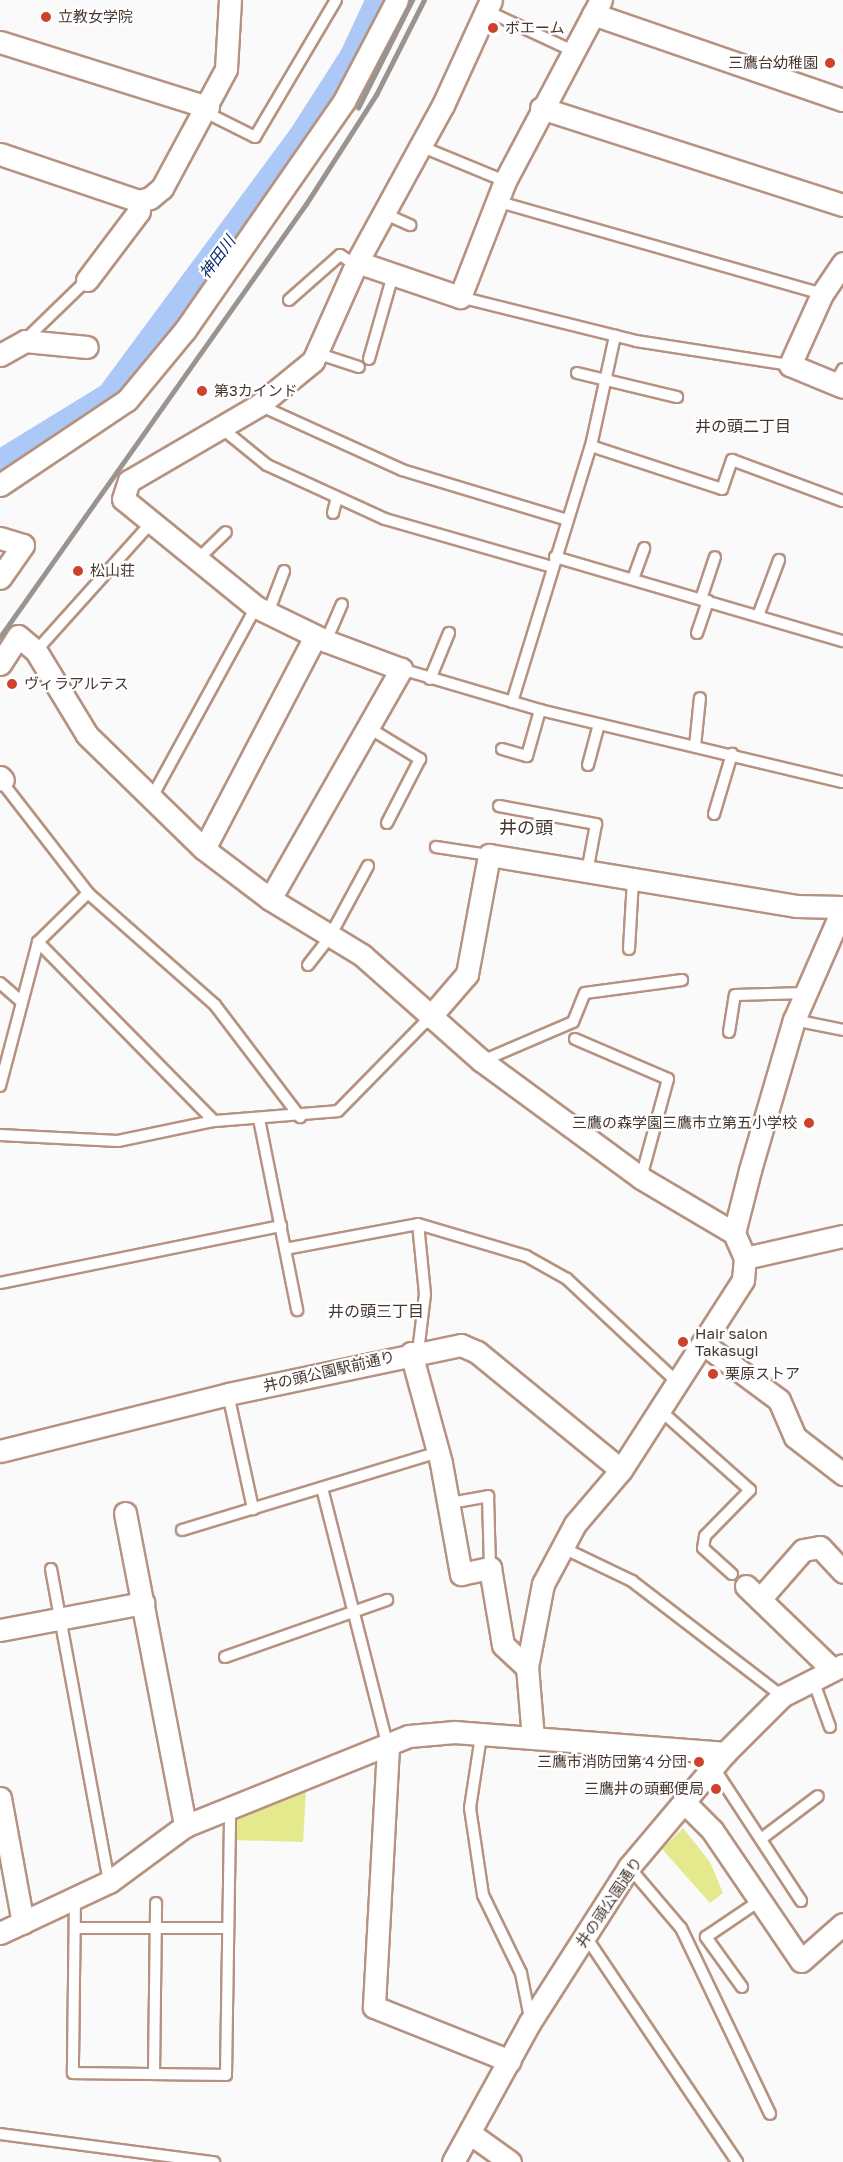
<!DOCTYPE html>
<meta charset="utf-8">
<style>
body{margin:0}
#map{position:relative;width:843px;height:2162px;overflow:hidden;background:#fafafa;font-family:"Golos Text","Noto Sans JP",sans-serif}
div>[style]{position:absolute}
[style*='--x']{left:calc(var(--x)*1px);top:calc(var(--y)*1px);width:calc(var(--w)*1px);rotate:calc(var(--a)*1deg)}
.green>*{inset:0;background:#e4e98e}
.river>*{height:30px;margin:-15px;padding:0 15px;transform-origin:15px;border-radius:15px;background:#acc8f7}
.roads{filter:drop-shadow(2px 0 #b69281) drop-shadow(-2px 0 #b69281) drop-shadow(0 2px #b69281) drop-shadow(0 -2px #b69281)}
.lane>*{height:10px;margin:-5px;padding:0 5px;transform-origin:5px;border-radius:5px;background:#fff}
.street>*{height:21px;margin:-10.5px;padding:0 10.5px;transform-origin:10.5px;border-radius:10.5px;background:#fff}
.rail>*{height:4.5px;margin:-2.25px;padding:0 2.25px;transform-origin:2.25px;border-radius:2.25px;background:#9b938f}
.dots>*{width:16px;height:16px;translate:-50% -50%;box-sizing:border-box;border:3px solid #fff;border-radius:50%}
span{translate:-50% -50%;white-space:nowrap;text-align:center;line-height:1.15;-webkit-text-stroke:4.5px #fff;paint-order:stroke}
.poi-label{font-size:15px;color:#46372f}
.left{translate:0 -50%;text-align:left}
.right{translate:-100% -50%;text-align:right}
.street-label{font-size:15px;color:#46372f}
.water-label{font-size:16px;color:#082e70;font-style:italic}
.neighbourhood-label{font-size:16px;color:#46372f}
.quarter-label{font-size:18px;color:#46372f}
</style>
<div id="map">
<div class="green">
<i style="clip-path:polygon(306px 1789px,303px 1842px,234px 1840px,235px 1815px)"></i>
<i style="clip-path:polygon(683px 1828px,710px 1862px,723px 1893px,710px 1903px,662px 1849px)"></i>
</div>
<div class="river">
<i style="--x:0;--y:465;--w:130;--a:-31.5"></i>
<i style="--x:111;--y:397;--w:321;--a:-53.5"></i>
<i style="--x:302;--y:139;--w:96;--a:-57.3"></i>
<i style="--x:354;--y:58;--w:64;--a:-65"></i>
</div>
<div class="roads">
<div class="lane">
<i style="--x:487;--y:11;--w:95;--a:24.9"></i>
<i style="--x:205;--y:112;--w:56;--a:26.6"></i>
<i style="--x:255;--y:137;--w:159;--a:-59.4"></i>
<i style="--x:420;--y:146;--w:92;--a:22.4"></i>
<i style="--x:496;--y:201;--w:339;--a:15.9"></i>
<i style="--x:383;--y:213;--w:30;--a:24"></i>
<i style="--x:460;--y:297;--w:181;--a:14"></i>
<i style="--x:636;--y:341;--w:156;--a:8.9"></i>
<i style="--x:289;--y:300;--w:68;--a:-41.4"></i>
<i style="--x:340;--y:255;--w:19;--a:32"></i>
<i style="--x:25;--y:340;--w:86;--a:-44.1"></i>
<i style="--x:316;--y:353;--w:45;--a:18"></i>
<i style="--x:369;--y:359;--w:87;--a:-74.1"></i>
<i style="--x:577;--y:373;--w:103;--a:13.5"></i>
<i style="--x:835;--y:383;--w:16;--a:-60"></i>
<i style="--x:259;--y:405;--w:157;--a:24.4"></i>
<i style="--x:402;--y:470;--w:173;--a:16.8"></i>
<i style="--x:219;--y:426;--w:62;--a:39.1"></i>
<i style="--x:267;--y:465;--w:130;--a:24.6"></i>
<i style="--x:385;--y:519;--w:174;--a:16"></i>
<i style="--x:591;--y:446;--w:138;--a:18.2"></i>
<i style="--x:722;--y:489;--w:31;--a:-71"></i>
<i style="--x:732;--y:460;--w:118;--a:20.3"></i>
<i style="--x:333;--y:513;--w:16;--a:-76"></i>
<i style="--x:555;--y:557;--w:300;--a:16.3"></i>
<i style="--x:197;--y:560;--w:40;--a:-44"></i>
<i style="--x:633;--y:579;--w:33;--a:-70"></i>
<i style="--x:701;--y:599;--w:44;--a:-71.6"></i>
<i style="--x:268;--y:613;--w:45;--a:-69.1"></i>
<i style="--x:758;--y:616;--w:60;--a:-69.4"></i>
<i style="--x:697;--y:633;--w:34;--a:-71"></i>
<i style="--x:326;--y:641;--w:40;--a:-66.6"></i>
<i style="--x:36;--y:651;--w:171;--a:-48.1"></i>
<i style="--x:401;--y:669;--w:145;--a:16.4"></i>
<i style="--x:540;--y:710;--w:311;--a:13.4"></i>
<i style="--x:430;--y:679;--w:50;--a:-67.6"></i>
<i style="--x:512;--y:702;--w:268;--a:-72.9"></i>
<i style="--x:591;--y:446;--w:113;--a:-77.7"></i>
<i style="--x:369;--y:728;--w:60;--a:31.3"></i>
<i style="--x:420;--y:759;--w:72;--a:117.3"></i>
<i style="--x:695;--y:746;--w:48;--a:-84.1"></i>
<i style="--x:502;--y:749;--w:26;--a:16"></i>
<i style="--x:527;--y:756;--w:48;--a:-74.2"></i>
<i style="--x:588;--y:765;--w:42;--a:-75"></i>
<i style="--x:2;--y:782;--w:140;--a:52.2"></i>
<i style="--x:88;--y:893;--w:169;--a:41.4"></i>
<i style="--x:215;--y:1005;--w:141;--a:52.8"></i>
<i style="--x:152;--y:797;--w:217;--a:-61.3"></i>
<i style="--x:499;--y:806;--w:99;--a:10.5"></i>
<i style="--x:596;--y:824;--w:49;--a:100.6"></i>
<i style="--x:714;--y:814;--w:63;--a:-73.3"></i>
<i style="--x:436;--y:847;--w:54;--a:8.6"></i>
<i style="--x:38;--y:942;--w:251;--a:45.5"></i>
<i style="--x:629;--y:949;--w:69;--a:-86.7"></i>
<i style="--x:308;--y:965;--w:34;--a:-52"></i>
<i style="--x:329;--y:938;--w:82;--a:-61.6"></i>
<i style="--x:0;--y:983;--w:28;--a:41"></i>
<i style="--x:794;--y:1020;--w:50;--a:11.5"></i>
<i style="--x:729;--y:1032;--w:37;--a:-81"></i>
<i style="--x:735;--y:995;--w:70;--a:-1.6"></i>
<i style="--x:575;--y:1039;--w:101;--a:23.3"></i>
<i style="--x:668;--y:1079;--w:103;--a:105.3"></i>
<i style="--x:482;--y:1061;--w:99;--a:-23.2"></i>
<i style="--x:573;--y:1022;--w:31;--a:-68"></i>
<i style="--x:585;--y:993;--w:98;--a:-7.6"></i>
<i style="--x:0;--y:1086;--w:149;--a:-75.2"></i>
<i style="--x:38;--y:942;--w:70;--a:-44.4"></i>
<i style="--x:259;--y:1119;--w:195;--a:78.7"></i>
<i style="--x:0;--y:1135;--w:118;--a:2.9"></i>
<i style="--x:118;--y:1141;--w:98;--a:-11.8"></i>
<i style="--x:214;--y:1121;--w:124;--a:-4.6"></i>
<i style="--x:338;--y:1111;--w:132;--a:-45.6"></i>
<i style="--x:285;--y:1249;--w:135;--a:-10.6"></i>
<i style="--x:418;--y:1224;--w:113;--a:16.5"></i>
<i style="--x:526;--y:1256;--w:47;--a:29.3"></i>
<i style="--x:567;--y:1279;--w:152;--a:43.1"></i>
<i style="--x:0;--y:1283;--w:287;--a:-11.5"></i>
<i style="--x:418;--y:1352;--w:58;--a:-83.1"></i>
<i style="--x:425;--y:1294;--w:70;--a:-95.7"></i>
<i style="--x:228;--y:1394;--w:118;--a:77.7"></i>
<i style="--x:661;--y:1411;--w:119;--a:41.6"></i>
<i style="--x:750;--y:1490;--w:64;--a:134.4"></i>
<i style="--x:705;--y:1536;--w:12;--a:99"></i>
<i style="--x:703;--y:1548;--w:39;--a:42"></i>
<i style="--x:322;--y:1488;--w:266;--a:75.7"></i>
<i style="--x:450;--y:1503;--w:39;--a:-10"></i>
<i style="--x:488;--y:1496;--w:72;--a:88.4"></i>
<i style="--x:182;--y:1530;--w:264;--a:-16.9"></i>
<i style="--x:561;--y:1547;--w:79;--a:25.6"></i>
<i style="--x:632;--y:1581;--w:189;--a:37.5"></i>
<i style="--x:51;--y:1569;--w:318;--a:79.5"></i>
<i style="--x:225;--y:1657;--w:172;--a:-19.4"></i>
<i style="--x:812;--y:1677;--w:53;--a:70.2"></i>
<i style="--x:481;--y:1736;--w:73;--a:98.7"></i>
<i style="--x:470;--y:1808;--w:88;--a:81.5"></i>
<i style="--x:483;--y:1895;--w:87;--a:64"></i>
<i style="--x:521;--y:1973;--w:46;--a:78.7"></i>
<i style="--x:714;--y:1768;--w:159;--a:56.8"></i>
<i style="--x:761;--y:1839;--w:71;--a:-37"></i>
<i style="--x:629;--y:1867;--w:80;--a:49.6"></i>
<i style="--x:681;--y:1928;--w:206;--a:64.4"></i>
<i style="--x:75;--y:1898;--w:175;--a:90.7"></i>
<i style="--x:73;--y:2073;--w:153;--a:0.7"></i>
<i style="--x:226;--y:2075;--w:263;--a:-89.1"></i>
<i style="--x:75;--y:1928;--w:153;--a:0"></i>
<i style="--x:586;--y:1937;--w:271;--a:56.1"></i>
<i style="--x:742;--y:1987;--w:62;--a:-125.8"></i>
<i style="--x:706;--y:1937;--w:64;--a:-34.2"></i>
<i style="--x:154;--y:2074;--w:171;--a:-89.3"></i>
<i style="--x:0;--y:2134;--w:216;--a:7.5"></i>
</div>
<div class="street">
<i style="--x:593;--y:14;--w:264;--a:19"></i>
<i style="--x:0;--y:42;--w:218;--a:17.4"></i>
<i style="--x:541;--y:108;--w:317;--a:17.8"></i>
<i style="--x:0;--y:154;--w:147;--a:18.7"></i>
<i style="--x:139;--y:201;--w:11;--a:-15"></i>
<i style="--x:150;--y:198;--w:16;--a:-40"></i>
<i style="--x:162;--y:188;--w:135;--a:-61.7"></i>
<i style="--x:226;--y:69;--w:69;--a:-86.7"></i>
<i style="--x:357;--y:262;--w:109;--a:18.8"></i>
<i style="--x:460;--y:297;--w:124;--a:-68.8"></i>
<i style="--x:505;--y:181;--w:205;--a:-62.1"></i>
<i style="--x:843;--y:263;--w:37;--a:124"></i>
<i style="--x:822;--y:294;--w:78;--a:114.3"></i>
<i style="--x:790;--y:365;--w:57;--a:22.5"></i>
<i style="--x:87;--y:280;--w:86;--a:-53"></i>
<i style="--x:139;--y:211;--w:10;--a:-90"></i>
<i style="--x:0;--y:355;--w:29;--a:-29"></i>
<i style="--x:25;--y:341;--w:62;--a:5.5"></i>
<i style="--x:0;--y:485;--w:153;--a:-33.8"></i>
<i style="--x:127;--y:400;--w:91;--a:-50.4"></i>
<i style="--x:185;--y:330;--w:279;--a:-55.2"></i>
<i style="--x:344;--y:101;--w:114;--a:-62.3"></i>
<i style="--x:0;--y:538;--w:24;--a:17"></i>
<i style="--x:23;--y:545;--w:40;--a:124.9"></i>
<i style="--x:0;--y:664;--w:33;--a:-57"></i>
<i style="--x:18;--y:636;--w:23;--a:40"></i>
<i style="--x:36;--y:651;--w:98;--a:58.7"></i>
<i style="--x:87;--y:735;--w:163;--a:44.3"></i>
<i style="--x:204;--y:849;--w:83;--a:37.1"></i>
<i style="--x:270;--y:899;--w:108;--a:31.3"></i>
<i style="--x:362;--y:955;--w:160;--a:41.5"></i>
<i style="--x:482;--y:1061;--w:197;--a:36.3"></i>
<i style="--x:641;--y:1178;--w:108;--a:30.6"></i>
<i style="--x:0;--y:777;--w:4;--a:45"></i>
<i style="--x:204;--y:849;--w:239;--a:-62.4"></i>
<i style="--x:270;--y:899;--w:265;--a:-60.3"></i>
<i style="--x:401;--y:669;--w:80;--a:-159.5"></i>
<i style="--x:326;--y:641;--w:78;--a:-154.1"></i>
<i style="--x:256;--y:607;--w:171;--a:-140.9"></i>
<i style="--x:123;--y:499;--w:19;--a:-72"></i>
<i style="--x:129;--y:481;--w:151;--a:-30.3"></i>
<i style="--x:259;--y:405;--w:70;--a:-39.2"></i>
<i style="--x:313;--y:361;--w:108;--a:-66"></i>
<i style="--x:357;--y:262;--w:179;--a:-61.3"></i>
<i style="--x:443;--y:105;--w:115;--a:-65.4"></i>
<i style="--x:430;--y:1017;--w:57;--a:-49.3"></i>
<i style="--x:467;--y:974;--w:121;--a:-79.5"></i>
<i style="--x:489;--y:855;--w:311;--a:9.4"></i>
<i style="--x:796;--y:906;--w:47;--a:1.2"></i>
<i style="--x:745;--y:1258;--w:100;--a:-12.7"></i>
<i style="--x:705;--y:1345;--w:92;--a:36.6"></i>
<i style="--x:779;--y:1400;--w:40;--a:66.6"></i>
<i style="--x:795;--y:1437;--w:61;--a:37.6"></i>
<i style="--x:411;--y:1353;--w:114;--a:74.7"></i>
<i style="--x:441;--y:1463;--w:113;--a:79.8"></i>
<i style="--x:461;--y:1574;--w:30;--a:-12"></i>
<i style="--x:490;--y:1568;--w:78;--a:80.4"></i>
<i style="--x:503;--y:1645;--w:33;--a:43"></i>
<i style="--x:0;--y:1451;--w:235;--a:-14"></i>
<i style="--x:228;--y:1394;--w:238;--a:-11.9"></i>
<i style="--x:461;--y:1345;--w:17;--a:24"></i>
<i style="--x:477;--y:1352;--w:186;--a:39.3"></i>
<i style="--x:125;--y:1513;--w:319;--a:79.1"></i>
<i style="--x:746;--y:1586;--w:120;--a:44"></i>
<i style="--x:760;--y:1599;--w:65;--a:-48.7"></i>
<i style="--x:803;--y:1550;--w:17;--a:-10"></i>
<i style="--x:820;--y:1547;--w:34;--a:47"></i>
<i style="--x:0;--y:1630;--w:146;--a:-10.7"></i>
<i style="--x:533;--y:1738;--w:71;--a:-94.8"></i>
<i style="--x:527;--y:1667;--w:85;--a:-79.1"></i>
<i style="--x:543;--y:1584;--w:68;--a:-61.9"></i>
<i style="--x:575;--y:1524;--w:71;--a:-49.6"></i>
<i style="--x:621;--y:1470;--w:226;--a:-57.3"></i>
<i style="--x:743;--y:1280;--w:22;--a:-85"></i>
<i style="--x:745;--y:1258;--w:27;--a:-114"></i>
<i style="--x:734;--y:1233;--w:65;--a:-75.7"></i>
<i style="--x:750;--y:1170;--w:156;--a:-73.7"></i>
<i style="--x:794;--y:1020;--w:122;--a:-66.4"></i>
<i style="--x:388;--y:1747;--w:260;--a:93.1"></i>
<i style="--x:374;--y:2007;--w:146;--a:21.7"></i>
<i style="--x:0;--y:1798;--w:127;--a:79.6"></i>
<i style="--x:685;--y:1803;--w:38;--a:45"></i>
<i style="--x:712;--y:1830;--w:158;--a:55.8"></i>
<i style="--x:801;--y:1961;--w:56;--a:-41.4"></i>
<i style="--x:0;--y:1933;--w:120;--a:-25.1"></i>
<i style="--x:109;--y:1882;--w:94;--a:-36.4"></i>
<i style="--x:185;--y:1826;--w:241;--a:-21.9"></i>
<i style="--x:409;--y:1736;--w:46;--a:-5"></i>
<i style="--x:455;--y:1732;--w:271;--a:4.4"></i>
<i style="--x:471;--y:2134;--w:48;--a:35.7"></i>
<i style="--x:453;--y:2162;--w:160;--a:-61.2"></i>
<i style="--x:530;--y:2022;--w:184;--a:-57.4"></i>
<i style="--x:629;--y:1867;--w:149;--a:-49.9"></i>
<i style="--x:725;--y:1753;--w:81;--a:-45"></i>
<i style="--x:782;--y:1696;--w:68;--a:-26.9"></i>
</div>
</div>
<div class="rail">
<i style="--x:358;--y:108;--w:121;--a:-63.4"></i>
<i style="--x:0;--y:637;--w:530;--a:-54.75"></i>
<i style="--x:306;--y:204;--w:130;--a:-57.3"></i>
<i style="--x:376;--y:95;--w:106;--a:-63.2"></i>
</div>
<div class="dots">
<i style="left:46px;top:17px;background:#ce422b"></i>
<i style="left:493px;top:28px;background:#ce422b"></i>
<i style="left:830px;top:63px;background:#ce422b"></i>
<i style="left:202px;top:391px;background:#ce422b"></i>
<i style="left:78px;top:571px;background:#ce422b"></i>
<i style="left:12px;top:684px;background:#ce422b"></i>
<i style="left:809px;top:1123px;background:#ce422b"></i>
<i style="left:683px;top:1342px;background:#ce422b"></i>
<i style="left:713px;top:1374px;background:#ce422b"></i>
<i style="left:699px;top:1762px;background:#ce422b"></i>
<i style="left:716px;top:1789px;background:#ce422b"></i>
</div>
<div class="poi-label">
<span class="left" style="left:58px;top:17px">立教女学院</span>
<span class="left" style="left:505px;top:28px">ボエーム</span>
<span class="right" style="left:818px;top:63px">三鷹台幼稚園</span>
<span class="left" style="left:214px;top:391px">第3カインド</span>
<span class="left" style="left:90px;top:571px">松山荘</span>
<span class="left" style="left:24px;top:684px">ヴィラアルテス</span>
<span class="right" style="left:797px;top:1123px">三鷹の森学園三鷹市立第五小学校</span>
<span class="left" style="left:695px;top:1342px">Hair salon<br>Takasugi</span>
<span class="left" style="left:725px;top:1374px">栗原ストア</span>
<span class="right" style="left:687px;top:1762px">三鷹市消防団第４分団</span>
<span class="right" style="left:704px;top:1789px">三鷹井の頭郵便局</span>
</div>
<div class="street-label">
<span style="left:329px;top:1371px;rotate:-13deg">井の頭公園駅前通り</span>
<span style="left:609px;top:1902px;rotate:-56deg">井の頭公園通り</span>
</div>
<div class="water-label">
<span style="left:217px;top:257px;rotate:-54deg">神田川</span>
</div>
<div class="neighbourhood-label">
<span style="left:743px;top:426px">井の頭二丁目</span>
<span style="left:376px;top:1311px">井の頭三丁目</span>
</div>
<div class="quarter-label">
<span style="left:526px;top:827px">井の頭</span>
</div>
</div>
